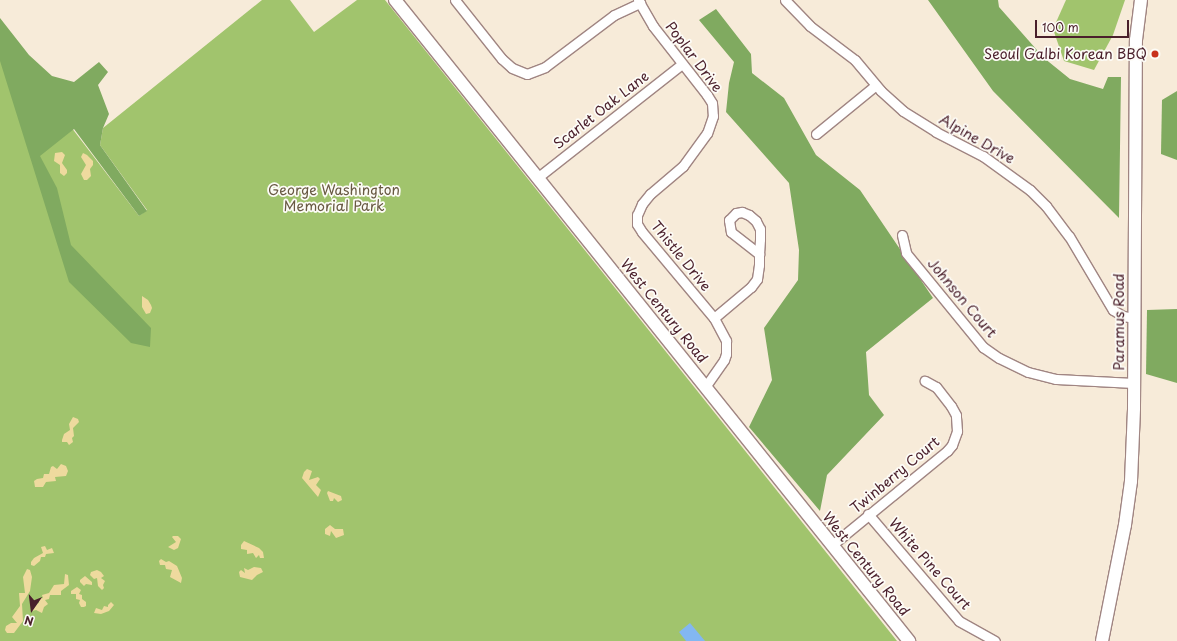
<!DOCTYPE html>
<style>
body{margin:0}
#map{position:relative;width:1177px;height:641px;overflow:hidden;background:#f7ebd9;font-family:"Playpen Sans",sans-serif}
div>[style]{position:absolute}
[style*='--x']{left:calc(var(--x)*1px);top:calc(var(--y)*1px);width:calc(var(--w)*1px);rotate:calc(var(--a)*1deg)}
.green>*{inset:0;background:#a1c46d}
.forest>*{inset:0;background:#80aa60}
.sand>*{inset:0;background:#eeda9e}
.water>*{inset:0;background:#83b7f1}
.roads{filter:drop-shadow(1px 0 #a08582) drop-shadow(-1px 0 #a08582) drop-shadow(0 1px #a08582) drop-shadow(0 -1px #a08582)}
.minor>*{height:9px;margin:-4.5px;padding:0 4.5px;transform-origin:4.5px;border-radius:4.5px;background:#fff}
.major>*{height:12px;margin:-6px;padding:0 6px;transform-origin:6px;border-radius:6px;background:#fff}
.dots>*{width:11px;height:11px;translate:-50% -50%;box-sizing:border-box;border:2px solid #fdfcf7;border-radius:50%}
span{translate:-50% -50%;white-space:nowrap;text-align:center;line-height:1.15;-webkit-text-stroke:3.5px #fdfcf7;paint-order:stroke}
.poi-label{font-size:14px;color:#4a1f2b}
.right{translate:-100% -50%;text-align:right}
.street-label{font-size:14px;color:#4a1f2b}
.park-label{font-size:14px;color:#685942}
.north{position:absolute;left:12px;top:589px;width:40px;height:40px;-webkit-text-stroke:3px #fdfcf7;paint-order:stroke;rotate:194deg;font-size:11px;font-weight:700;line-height:16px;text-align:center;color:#4a1f2b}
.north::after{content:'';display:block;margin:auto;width:14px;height:18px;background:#4a1f2b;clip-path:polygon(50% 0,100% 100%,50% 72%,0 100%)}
.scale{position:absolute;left:1035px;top:20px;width:94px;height:18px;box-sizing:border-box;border:2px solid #4a1f2b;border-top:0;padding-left:5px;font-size:12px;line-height:14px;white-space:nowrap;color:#4a1f2b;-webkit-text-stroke:3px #fdfcf7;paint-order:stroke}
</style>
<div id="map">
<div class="green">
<i style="clip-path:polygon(262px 0,290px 0,314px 32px,357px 0,385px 0,897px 641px,0 641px,0 34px,139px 216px,147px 210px,100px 145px,103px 128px)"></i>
<i style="clip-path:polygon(1066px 0,1125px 0,1113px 35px,1094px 70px,1064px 61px,1053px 29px)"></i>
</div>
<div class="forest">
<i style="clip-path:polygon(928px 0,998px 0,999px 7px,1044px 58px,1070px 79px,1103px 89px,1108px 77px,1121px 77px,1119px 218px,993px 91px)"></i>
<i style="clip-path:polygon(716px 9px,751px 54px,752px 73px,784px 98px,816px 155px,860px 190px,933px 298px,866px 352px,869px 395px,884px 415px,827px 475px,820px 511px,749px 427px,772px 380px,764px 328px,798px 280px,799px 250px,789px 183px,726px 112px,729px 83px,734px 62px,699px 20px)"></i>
<i style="clip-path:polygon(0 18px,29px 55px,52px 76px,74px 82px,99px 62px,108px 72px,98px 85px,109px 114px,103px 128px,100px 145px,147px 211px,139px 216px,74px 129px,40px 156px,57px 188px,71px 245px,151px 328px,150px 347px,131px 343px,69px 282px,0 61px)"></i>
<i style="clip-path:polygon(1177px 91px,1177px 160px,1161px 154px,1161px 153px,1162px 100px)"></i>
<i style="clip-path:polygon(1177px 309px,1177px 383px,1146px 374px,1147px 310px)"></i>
</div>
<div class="sand">
<i style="clip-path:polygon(62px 152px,65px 155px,62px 163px,67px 170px,67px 173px,64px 176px,60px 173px,60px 165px,54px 161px,55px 153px)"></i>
<i style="clip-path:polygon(83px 153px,87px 155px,93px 161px,93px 165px,90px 169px,91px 176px,87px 180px,84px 180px,81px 174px,86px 165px,81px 157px)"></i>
<i style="clip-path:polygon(142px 296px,148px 300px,151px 305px,152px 308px,150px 313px,146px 314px,142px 307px)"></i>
<i style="clip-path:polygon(73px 417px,78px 419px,79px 422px,73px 428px,74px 436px,72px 438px,73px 442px,69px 445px,67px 442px,62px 442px,62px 440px,64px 434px,70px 430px,69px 424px)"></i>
<i style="clip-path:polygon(61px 464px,66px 466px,68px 471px,66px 476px,55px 477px,56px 481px,46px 482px,43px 487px,35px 487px,34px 481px,37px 479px,43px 478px,44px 474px,49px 474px,51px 467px,53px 466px,57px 469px)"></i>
<i style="clip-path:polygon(307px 469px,312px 471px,309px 480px,318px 477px,320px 479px,316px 485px,321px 490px,318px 497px,302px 478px,304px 472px)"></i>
<i style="clip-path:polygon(328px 491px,341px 496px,342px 500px,338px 502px,334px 498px,333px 501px,330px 501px,327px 493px)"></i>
<i style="clip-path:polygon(330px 525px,335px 529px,343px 529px,344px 535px,336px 538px,331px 531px,330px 536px,325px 534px,325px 529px)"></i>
<i style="clip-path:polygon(173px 536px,178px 536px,181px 539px,178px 548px,174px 550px,168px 547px,176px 542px,172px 537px)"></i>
<i style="clip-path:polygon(244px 541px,259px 548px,263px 552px,264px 558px,260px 558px,259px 555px,256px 558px,253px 553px,247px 554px,247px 550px,241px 549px,241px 545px)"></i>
<i style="clip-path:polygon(45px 546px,47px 550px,52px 548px,54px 553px,46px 554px,45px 557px,41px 557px,40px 561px,34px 566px,31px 565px,31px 562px,34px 558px,43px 553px,41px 547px)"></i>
<i style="clip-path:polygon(161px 559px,166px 562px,169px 561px,177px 566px,182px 578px,181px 583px,170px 577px,172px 570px,166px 569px,165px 565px,160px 565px,159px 561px)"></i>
<i style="clip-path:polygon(254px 567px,261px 568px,263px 572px,257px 575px,252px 580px,240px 577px,239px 572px,241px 570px,245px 573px,244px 568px,248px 570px)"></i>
<i style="clip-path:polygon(27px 569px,30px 570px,32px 577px,30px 591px,22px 604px,23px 621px,14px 633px,7px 633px,5px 630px,6px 626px,11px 623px,17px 623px,12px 617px,20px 606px,19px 593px,25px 593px,23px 577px)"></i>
<i style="clip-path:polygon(97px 570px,101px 572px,104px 576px,101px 578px,105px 581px,103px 585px,104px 588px,102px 590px,98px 586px,97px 578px,94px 579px,90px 575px,91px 572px)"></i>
<i style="clip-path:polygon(65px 574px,68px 575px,69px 585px,61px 591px,61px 595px,50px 595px,49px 599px,45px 600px,48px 604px,44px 607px,42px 613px,36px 610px,32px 611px,32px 605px,39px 603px,39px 599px,43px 598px,42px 595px,49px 593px,54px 585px,64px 584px)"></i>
<i style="clip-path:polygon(85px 576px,92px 582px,92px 585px,86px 584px,84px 586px,80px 582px,80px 580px)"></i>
<i style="clip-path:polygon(77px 587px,81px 590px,79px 594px,82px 595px,82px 599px,86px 602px,86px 606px,84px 607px,81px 607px,79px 603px,80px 600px,76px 599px,76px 594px,71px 594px,71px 591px)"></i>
<i style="clip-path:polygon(111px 602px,114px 605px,109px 611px,101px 614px,94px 613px,96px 608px,102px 610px,104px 606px,108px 607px,108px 605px)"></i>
</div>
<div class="water">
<i style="clip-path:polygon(690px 623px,705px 641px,686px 641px,679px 632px)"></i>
</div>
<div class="roads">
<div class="minor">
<i style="--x:455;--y:0;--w:75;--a:51.5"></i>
<i style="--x:502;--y:59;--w:13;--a:42"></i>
<i style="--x:512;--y:68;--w:16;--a:22"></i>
<i style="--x:527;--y:74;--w:19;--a:-21"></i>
<i style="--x:545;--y:67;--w:86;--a:-37"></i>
<i style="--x:614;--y:15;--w:29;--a:-25"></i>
<i style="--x:638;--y:0;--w:30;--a:60"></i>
<i style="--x:653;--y:26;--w:88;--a:52"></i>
<i style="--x:707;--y:95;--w:9;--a:58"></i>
<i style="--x:712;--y:103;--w:13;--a:86"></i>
<i style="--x:713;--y:116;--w:18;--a:109"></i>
<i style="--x:707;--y:133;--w:41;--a:126"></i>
<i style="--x:683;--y:166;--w:43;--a:139.7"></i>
<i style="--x:650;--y:194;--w:13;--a:129"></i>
<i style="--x:642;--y:204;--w:12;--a:114"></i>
<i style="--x:637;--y:215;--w:9;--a:90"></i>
<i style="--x:637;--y:224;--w:9;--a:58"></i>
<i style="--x:642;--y:232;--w:112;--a:50.1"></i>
<i style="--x:714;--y:318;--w:26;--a:62"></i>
<i style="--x:726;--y:341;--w:13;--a:90"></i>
<i style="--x:726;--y:354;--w:6;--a:108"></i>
<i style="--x:724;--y:360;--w:33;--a:125"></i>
<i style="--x:785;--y:0;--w:36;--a:46"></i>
<i style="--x:810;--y:26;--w:56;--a:37.1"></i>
<i style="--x:855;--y:60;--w:40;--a:50"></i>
<i style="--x:881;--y:91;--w:30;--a:42"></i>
<i style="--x:903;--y:111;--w:39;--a:32"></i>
<i style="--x:936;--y:132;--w:53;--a:27.1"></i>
<i style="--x:983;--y:156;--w:58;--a:35.9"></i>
<i style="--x:1030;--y:190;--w:23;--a:45"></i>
<i style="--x:1046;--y:206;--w:38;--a:53"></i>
<i style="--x:1069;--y:236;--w:86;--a:59.3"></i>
<i style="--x:1113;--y:310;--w:12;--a:31"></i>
<i style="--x:1123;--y:316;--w:11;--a:10"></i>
<i style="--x:816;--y:134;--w:77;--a:-39.2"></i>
<i style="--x:537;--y:178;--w:184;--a:-38.2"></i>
<i style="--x:902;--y:235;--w:18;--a:77"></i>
<i style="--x:906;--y:253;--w:122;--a:50.7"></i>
<i style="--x:983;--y:347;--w:19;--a:35"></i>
<i style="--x:999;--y:358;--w:32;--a:26"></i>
<i style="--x:1028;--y:372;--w:29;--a:14"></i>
<i style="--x:1056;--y:379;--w:78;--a:2.9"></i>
<i style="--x:714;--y:318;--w:48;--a:-40"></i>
<i style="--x:751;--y:287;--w:10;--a:-53"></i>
<i style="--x:757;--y:279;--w:14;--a:-82"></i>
<i style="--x:759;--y:265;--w:11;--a:-90"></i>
<i style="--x:759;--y:254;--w:15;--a:-86"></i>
<i style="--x:760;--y:239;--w:10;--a:-90"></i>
<i style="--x:760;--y:229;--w:9;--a:-117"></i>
<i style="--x:756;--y:221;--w:9;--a:-139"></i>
<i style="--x:749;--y:215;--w:8;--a:-157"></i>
<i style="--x:742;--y:212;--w:6;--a:171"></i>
<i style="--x:736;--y:213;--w:10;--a:135"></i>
<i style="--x:729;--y:220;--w:12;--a:81"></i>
<i style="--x:731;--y:232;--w:36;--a:38"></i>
<i style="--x:868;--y:514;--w:140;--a:49.6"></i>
<i style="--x:959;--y:621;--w:41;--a:29.1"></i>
<i style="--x:832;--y:545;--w:149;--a:-39.3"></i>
<i style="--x:947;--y:451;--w:8;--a:-50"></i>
<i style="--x:952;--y:445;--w:15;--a:-70"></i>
<i style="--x:957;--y:431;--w:16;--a:-94"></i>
<i style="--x:956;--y:415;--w:10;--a:-119"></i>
<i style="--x:951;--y:406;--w:24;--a:-128"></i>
<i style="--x:936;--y:387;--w:13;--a:-151"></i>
</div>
<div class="major">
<i style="--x:395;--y:0;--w:822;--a:51.27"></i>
<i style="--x:1102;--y:641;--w:118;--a:-78.8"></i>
<i style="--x:1125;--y:525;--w:44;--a:-82.2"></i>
<i style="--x:1131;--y:481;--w:73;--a:-87.6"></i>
<i style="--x:1134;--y:408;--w:368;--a:-89.7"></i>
<i style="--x:1136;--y:40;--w:40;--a:-82.9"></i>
</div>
</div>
<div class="dots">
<i style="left:1155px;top:54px;background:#c8321e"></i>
</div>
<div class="poi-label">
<span class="right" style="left:1147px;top:54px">Seoul Galbi Korean BBQ</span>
</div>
<div class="street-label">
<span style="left:694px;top:57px;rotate:53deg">Poplar Drive</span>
<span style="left:601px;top:110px;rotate:-38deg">Scarlet Oak Lane</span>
<span style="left:977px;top:139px;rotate:30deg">Alpine Drive</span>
<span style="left:681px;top:256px;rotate:51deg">Thistle Drive</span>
<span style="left:962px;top:298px;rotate:50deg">Johnson Court</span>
<span style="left:664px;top:311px;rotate:51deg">West Century Road</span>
<span style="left:1119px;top:322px;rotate:-90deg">Paramus Road</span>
<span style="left:895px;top:475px;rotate:-40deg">Twinberry Court</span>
<span style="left:866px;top:564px;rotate:51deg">West Century Road</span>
<span style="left:930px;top:564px;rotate:49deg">White Pine Court</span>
</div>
<div class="park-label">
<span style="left:334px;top:198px">George Washington<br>Memorial Park</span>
</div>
<div class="north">N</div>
<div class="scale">100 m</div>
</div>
